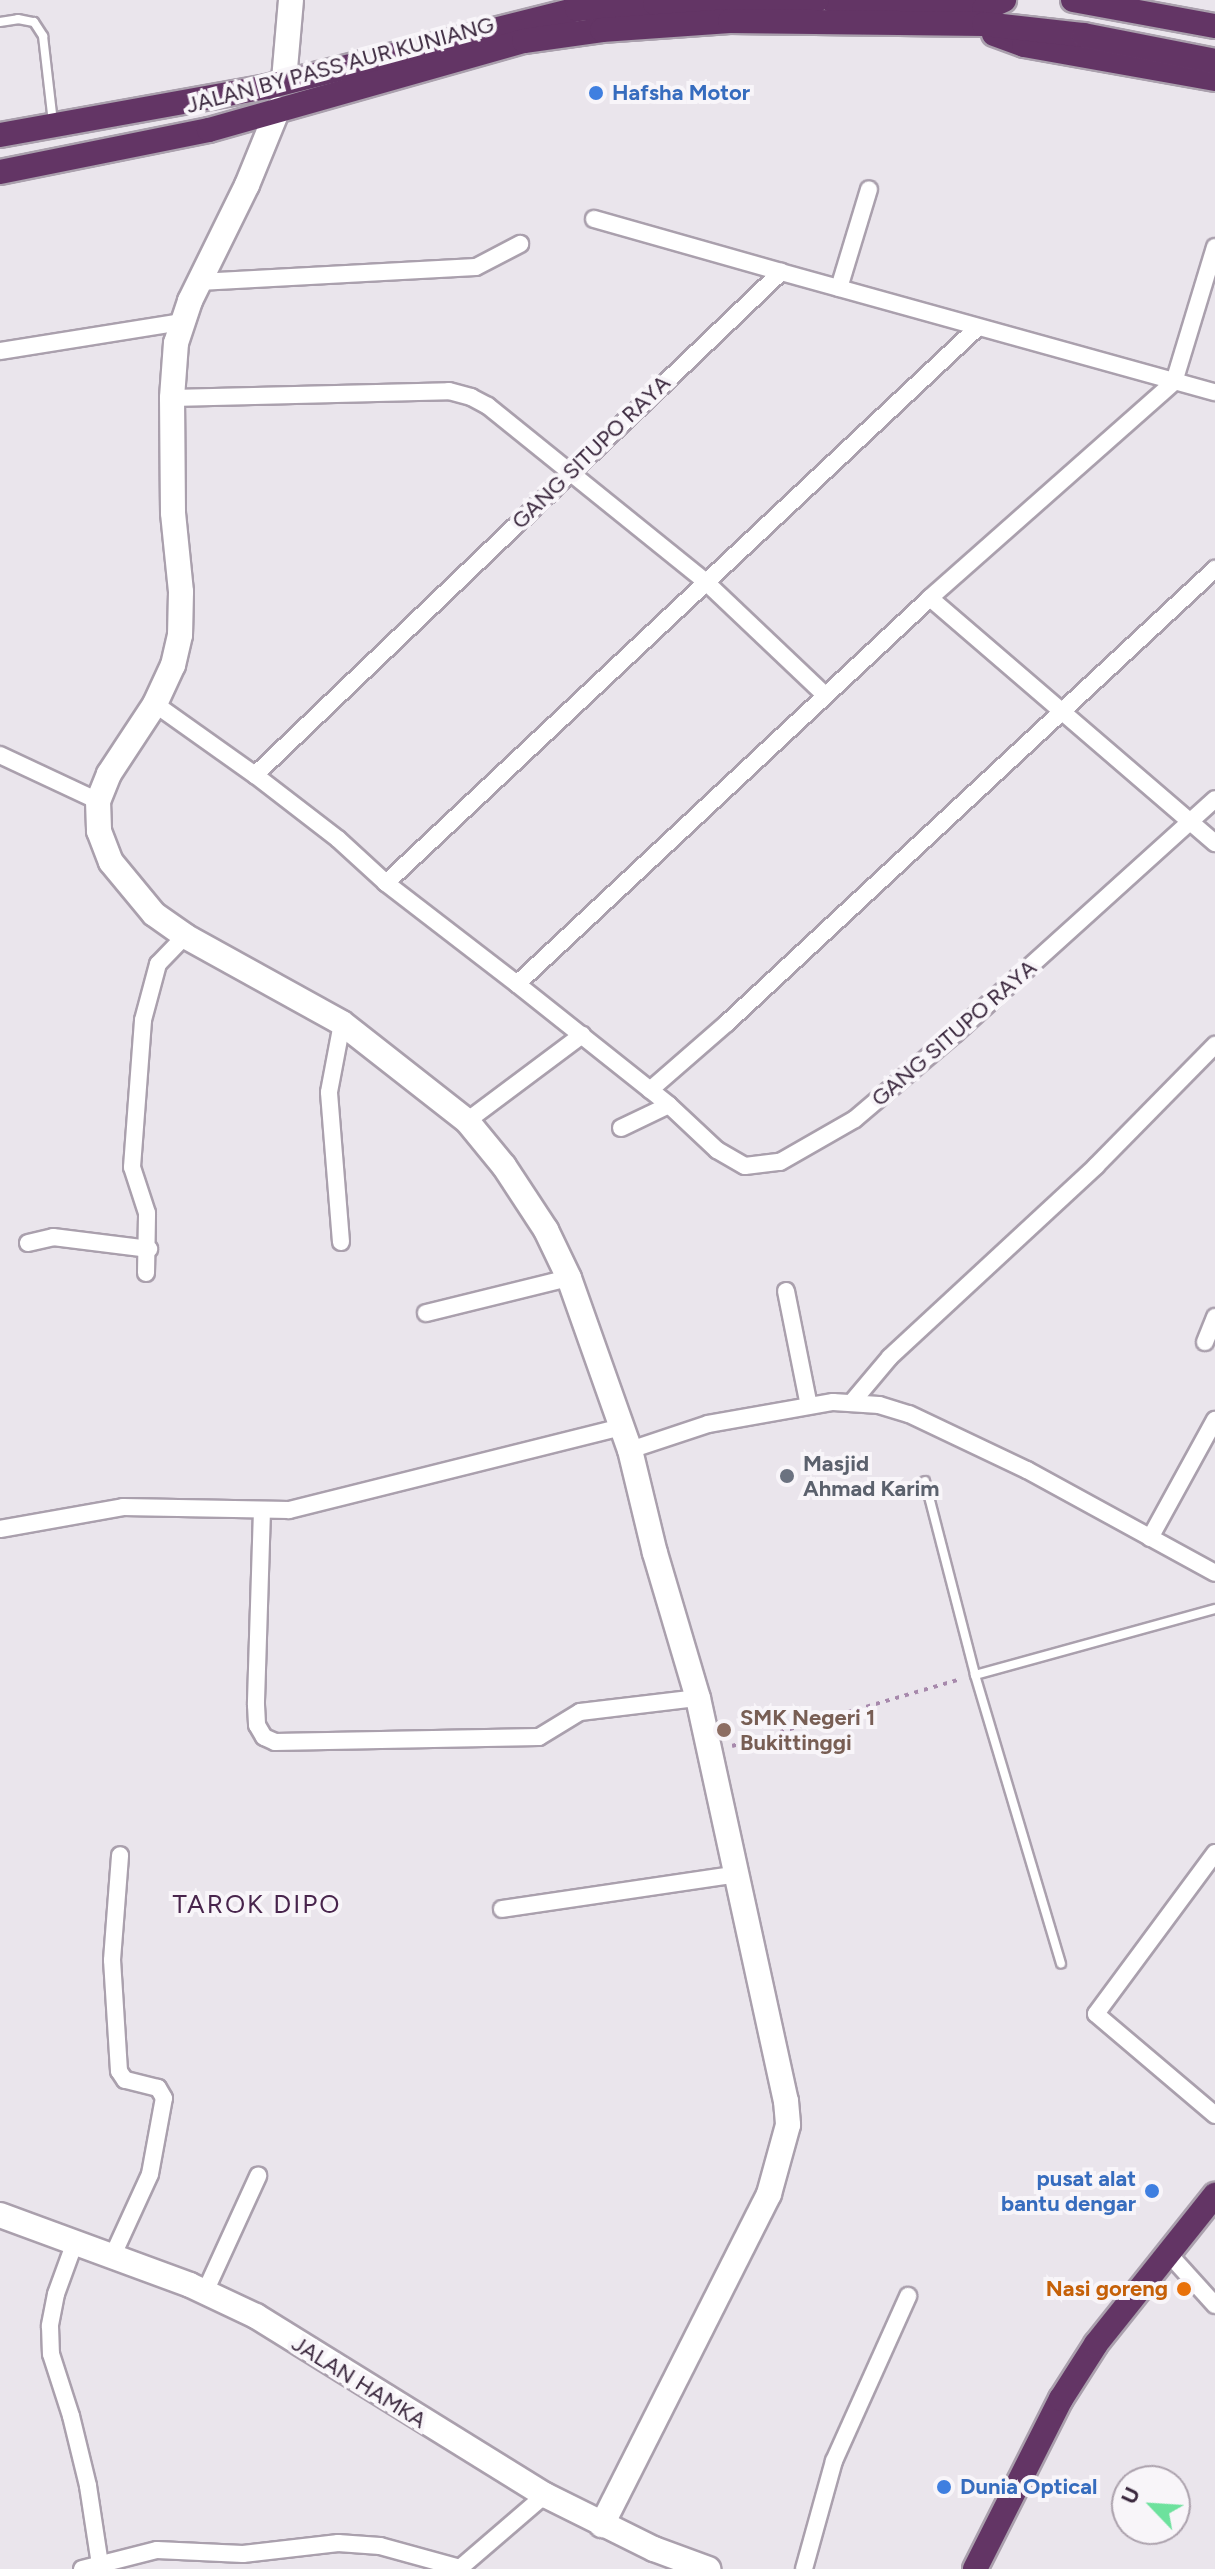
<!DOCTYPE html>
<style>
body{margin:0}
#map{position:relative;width:1215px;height:2569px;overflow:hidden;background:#eae5ec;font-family:Figtree,sans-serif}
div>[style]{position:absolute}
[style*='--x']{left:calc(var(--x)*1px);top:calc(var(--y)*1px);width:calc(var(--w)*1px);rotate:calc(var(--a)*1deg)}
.path>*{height:4px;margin-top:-2px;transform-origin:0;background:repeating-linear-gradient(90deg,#a789ac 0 4px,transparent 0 10px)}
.roads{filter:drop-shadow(2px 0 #aaa0ad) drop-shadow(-2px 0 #aaa0ad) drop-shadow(0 2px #aaa0ad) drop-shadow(0 -2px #aaa0ad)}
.lane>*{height:8px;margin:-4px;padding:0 4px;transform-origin:4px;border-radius:4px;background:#fff}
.street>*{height:16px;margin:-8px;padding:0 8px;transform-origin:8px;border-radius:8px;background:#fff}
.secondary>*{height:24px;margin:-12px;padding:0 12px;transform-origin:12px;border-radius:12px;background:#fff}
.highway>*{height:24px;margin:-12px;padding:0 12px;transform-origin:12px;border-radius:12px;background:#633565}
.dots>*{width:22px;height:22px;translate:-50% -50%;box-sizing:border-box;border:4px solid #f8f5f9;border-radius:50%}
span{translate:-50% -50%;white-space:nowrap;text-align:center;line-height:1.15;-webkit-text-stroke:8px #f8f5f9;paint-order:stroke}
.street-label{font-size:22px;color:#39263c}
.shop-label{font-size:22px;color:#366cbe;font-weight:700}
.left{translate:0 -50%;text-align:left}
.right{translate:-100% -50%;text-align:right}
.worship-label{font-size:22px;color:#5b616d;font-weight:700}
.education-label{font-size:22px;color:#785e54;font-weight:700}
.food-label{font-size:22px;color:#c56008;font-weight:700}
.quarter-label{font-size:26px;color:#48244c;letter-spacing:2px}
.north{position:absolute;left:1111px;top:2465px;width:80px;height:80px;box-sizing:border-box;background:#f8f5f9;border:2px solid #aca2ad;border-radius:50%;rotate:295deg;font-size:22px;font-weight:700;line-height:32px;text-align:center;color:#39263c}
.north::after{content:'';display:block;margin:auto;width:28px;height:36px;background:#6de19d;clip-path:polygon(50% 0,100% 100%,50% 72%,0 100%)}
</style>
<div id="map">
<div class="path">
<i style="--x:732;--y:1746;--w:239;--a:-16.3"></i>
</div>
<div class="roads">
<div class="lane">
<i style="--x:0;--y:22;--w:18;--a:-9"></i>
<i style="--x:18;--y:19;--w:16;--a:11"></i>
<i style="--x:34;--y:22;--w:17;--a:57"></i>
<i style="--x:43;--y:36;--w:88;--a:83.4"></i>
<i style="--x:925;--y:1481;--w:200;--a:75.5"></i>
<i style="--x:975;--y:1675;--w:301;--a:73.4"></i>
<i style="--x:975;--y:1675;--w:249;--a:-15.4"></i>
</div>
<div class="street">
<i style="--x:594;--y:219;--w:194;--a:15.8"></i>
<i style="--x:1215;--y:247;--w:141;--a:106.9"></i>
<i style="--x:1174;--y:382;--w:326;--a:138.5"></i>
<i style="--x:930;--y:598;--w:565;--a:136.94"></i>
<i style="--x:517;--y:984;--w:194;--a:38.5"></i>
<i style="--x:669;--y:1105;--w:66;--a:43.2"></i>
<i style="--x:717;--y:1150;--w:32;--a:30"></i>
<i style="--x:745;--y:1166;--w:35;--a:-7"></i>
<i style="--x:780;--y:1162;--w:86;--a:-29.8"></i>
<i style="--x:855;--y:1119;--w:131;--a:-40.4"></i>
<i style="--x:955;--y:1034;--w:350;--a:-42.1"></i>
<i style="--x:199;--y:282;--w:277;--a:-3.1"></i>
<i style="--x:476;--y:267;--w:50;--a:-27.6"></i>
<i style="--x:839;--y:288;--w:103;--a:-73.1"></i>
<i style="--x:0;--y:351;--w:183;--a:-9.1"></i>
<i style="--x:172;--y:398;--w:277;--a:-1.4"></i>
<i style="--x:449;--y:391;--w:23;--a:15"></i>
<i style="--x:471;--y:397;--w:19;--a:28"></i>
<i style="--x:488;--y:406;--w:282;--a:38.9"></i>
<i style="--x:707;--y:583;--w:163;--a:43.5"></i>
<i style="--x:930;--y:598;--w:376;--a:40.7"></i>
<i style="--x:155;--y:704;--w:123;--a:35.4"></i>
<i style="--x:255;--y:775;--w:105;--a:37.6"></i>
<i style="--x:338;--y:839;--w:65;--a:42.5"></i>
<i style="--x:386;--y:883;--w:165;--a:37.6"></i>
<i style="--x:0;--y:755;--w:108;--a:25.1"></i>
<i style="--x:255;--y:775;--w:728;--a:-43.72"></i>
<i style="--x:781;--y:272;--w:450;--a:15.5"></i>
<i style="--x:386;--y:883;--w:811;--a:-43.2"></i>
<i style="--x:650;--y:1090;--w:102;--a:-41"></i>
<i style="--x:727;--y:1023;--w:667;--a:-42.93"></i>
<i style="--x:467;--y:1121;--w:144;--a:-36.8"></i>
<i style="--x:621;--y:1128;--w:53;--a:-25.6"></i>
<i style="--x:341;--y:1242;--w:150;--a:-94.6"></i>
<i style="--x:329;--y:1092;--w:70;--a:-79.3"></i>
<i style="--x:28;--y:1243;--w:26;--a:-13"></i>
<i style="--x:53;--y:1237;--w:97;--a:7.1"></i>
<i style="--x:146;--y:1273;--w:60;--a:-89"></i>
<i style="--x:147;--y:1213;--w:48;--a:-108.1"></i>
<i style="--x:132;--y:1167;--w:147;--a:-85.7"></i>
<i style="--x:143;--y:1020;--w:58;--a:-75"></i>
<i style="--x:158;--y:964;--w:39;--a:-46"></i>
<i style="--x:786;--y:1291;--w:117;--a:78.7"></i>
<i style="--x:426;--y:1313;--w:147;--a:-13.8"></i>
<i style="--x:1205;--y:1342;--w:27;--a:-68"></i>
<i style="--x:853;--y:1401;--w:57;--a:-49.9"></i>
<i style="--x:890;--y:1357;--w:281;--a:-42.8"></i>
<i style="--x:1096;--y:1166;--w:170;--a:-45.5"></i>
<i style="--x:630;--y:1450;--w:82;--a:-18.4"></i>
<i style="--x:708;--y:1424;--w:127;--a:-10"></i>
<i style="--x:833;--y:1402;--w:46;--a:3.7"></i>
<i style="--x:879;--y:1405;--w:31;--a:17"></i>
<i style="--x:909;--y:1414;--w:131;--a:25.4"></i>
<i style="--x:1027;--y:1470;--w:214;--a:28.7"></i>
<i style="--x:262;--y:1510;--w:195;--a:91.8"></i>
<i style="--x:256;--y:1705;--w:20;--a:87"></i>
<i style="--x:257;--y:1725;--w:14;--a:60"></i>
<i style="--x:264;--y:1737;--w:12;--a:24"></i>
<i style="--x:275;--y:1742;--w:264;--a:-1.1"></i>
<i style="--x:539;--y:1737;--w:48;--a:-31.4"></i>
<i style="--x:580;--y:1712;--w:119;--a:-6.8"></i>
<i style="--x:0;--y:1529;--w:125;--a:-10.1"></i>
<i style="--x:123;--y:1507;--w:166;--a:1"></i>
<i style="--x:289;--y:1510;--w:343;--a:-14"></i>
<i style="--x:1150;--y:1538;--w:135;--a:-61.2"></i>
<i style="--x:1215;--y:1853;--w:200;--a:126.5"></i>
<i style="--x:1096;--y:2014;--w:156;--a:40.3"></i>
<i style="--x:502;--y:1909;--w:239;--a:-8.4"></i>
<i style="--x:75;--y:2242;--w:55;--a:110.1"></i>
<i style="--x:56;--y:2294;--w:33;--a:101"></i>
<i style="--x:50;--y:2326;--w:28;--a:88"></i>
<i style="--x:51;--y:2354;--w:65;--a:72.1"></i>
<i style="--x:71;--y:2416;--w:72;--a:76.3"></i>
<i style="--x:88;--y:2486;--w:79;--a:81.3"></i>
<i style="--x:1168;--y:2253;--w:70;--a:47.9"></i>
<i style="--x:113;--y:2255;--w:89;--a:-65.4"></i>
<i style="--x:150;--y:2174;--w:77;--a:-79.6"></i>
<i style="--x:164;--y:2098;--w:12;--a:-121"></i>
<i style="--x:158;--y:2088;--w:34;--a:-166"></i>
<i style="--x:125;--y:2080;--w:11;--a:-124"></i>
<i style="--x:119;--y:2071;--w:111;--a:-93.6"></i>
<i style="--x:112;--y:1960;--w:105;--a:-85.6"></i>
<i style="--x:205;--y:2292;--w:128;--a:-65.4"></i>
<i style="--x:82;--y:2569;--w:77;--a:-14.2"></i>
<i style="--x:157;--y:2550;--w:86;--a:2.7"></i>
<i style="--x:243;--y:2554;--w:96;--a:-6.6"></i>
<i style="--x:338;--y:2543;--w:42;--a:4.1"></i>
<i style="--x:380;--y:2546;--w:83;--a:15.4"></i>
<i style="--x:460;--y:2568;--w:112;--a:-40.7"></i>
<i style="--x:804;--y:2569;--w:112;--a:-74.5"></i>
<i style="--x:834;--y:2461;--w:181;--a:-65.8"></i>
</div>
<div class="secondary">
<i style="--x:284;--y:80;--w:80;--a:-85"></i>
<i style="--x:278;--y:109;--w:82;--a:112.2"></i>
<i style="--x:247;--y:185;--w:129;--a:116.2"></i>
<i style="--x:190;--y:301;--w:44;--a:108.4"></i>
<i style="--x:176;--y:343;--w:55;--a:94.2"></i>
<i style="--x:172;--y:398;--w:115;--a:89.5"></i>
<i style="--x:173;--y:513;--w:79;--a:84.2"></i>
<i style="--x:181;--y:592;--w:43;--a:91.3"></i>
<i style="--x:180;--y:635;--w:31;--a:103"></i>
<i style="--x:173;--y:665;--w:43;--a:114.8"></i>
<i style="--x:155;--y:704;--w:84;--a:123.3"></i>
<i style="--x:109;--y:774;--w:29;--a:112"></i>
<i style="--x:98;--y:801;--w:30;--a:88"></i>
<i style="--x:99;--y:831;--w:33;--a:69"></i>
<i style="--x:111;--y:862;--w:67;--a:50.4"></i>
<i style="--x:154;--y:914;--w:38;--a:35"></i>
<i style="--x:185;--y:936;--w:179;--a:29"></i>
<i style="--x:342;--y:1023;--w:159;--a:38.1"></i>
<i style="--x:467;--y:1121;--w:58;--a:50.6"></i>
<i style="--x:504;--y:1166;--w:77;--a:56.7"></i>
<i style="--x:546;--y:1230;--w:53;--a:64.4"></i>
<i style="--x:569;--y:1278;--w:182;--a:70.5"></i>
<i style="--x:630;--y:1450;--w:106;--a:76.4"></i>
<i style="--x:655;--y:1553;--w:151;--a:73.5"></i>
<i style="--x:698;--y:1698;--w:412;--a:77.7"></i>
<i style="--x:786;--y:2101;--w:24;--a:85"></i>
<i style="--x:788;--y:2125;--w:72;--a:105.4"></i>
<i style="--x:769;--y:2194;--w:371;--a:116.8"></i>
<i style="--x:0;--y:2215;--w:202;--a:20.2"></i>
<i style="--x:190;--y:2285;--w:73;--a:25.2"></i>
<i style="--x:256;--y:2316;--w:340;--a:31.8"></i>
<i style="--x:545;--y:2495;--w:122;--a:26.4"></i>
<i style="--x:654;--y:2549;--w:58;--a:20.3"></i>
</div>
<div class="highway">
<i style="--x:832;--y:0;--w:144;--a:3.2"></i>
<i style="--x:1073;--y:0;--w:144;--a:10.4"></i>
<i style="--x:984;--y:9;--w:22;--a:-24"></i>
<i style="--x:994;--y:34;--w:32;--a:20"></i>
<i style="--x:1024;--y:45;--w:194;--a:10.1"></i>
<i style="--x:0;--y:135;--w:271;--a:-10.2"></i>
<i style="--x:267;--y:87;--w:320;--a:-14.1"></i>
<i style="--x:577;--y:9;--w:78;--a:-4.4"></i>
<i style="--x:655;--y:3;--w:162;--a:-1.1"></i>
<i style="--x:0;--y:172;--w:213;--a:-11.4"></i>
<i style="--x:209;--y:130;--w:327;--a:-15.8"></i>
<i style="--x:524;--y:41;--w:79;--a:-8"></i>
<i style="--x:602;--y:30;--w:128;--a:-4"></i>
<i style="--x:730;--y:21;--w:254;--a:0.7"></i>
<i style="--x:984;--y:24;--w:101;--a:6.3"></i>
<i style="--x:1084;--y:35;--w:134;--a:11.2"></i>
<i style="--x:975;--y:2569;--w:191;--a:-63.2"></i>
<i style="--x:1061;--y:2399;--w:65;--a:-57.5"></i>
<i style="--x:1096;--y:2344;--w:191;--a:-51.4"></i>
</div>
</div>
<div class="dots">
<i style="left:596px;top:93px;background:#3f7fe0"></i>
<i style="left:787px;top:1476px;background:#6b7280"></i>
<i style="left:724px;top:1730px;background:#8d6e63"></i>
<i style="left:1152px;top:2191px;background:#3f7fe0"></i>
<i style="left:1184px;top:2289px;background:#e8710a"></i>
<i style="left:944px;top:2487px;background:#3f7fe0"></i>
</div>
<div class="street-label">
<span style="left:340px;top:65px;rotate:-15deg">JALAN BY PASS AUR KUNIANG</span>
<span style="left:591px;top:452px;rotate:-44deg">GANG SITUPO RAYA</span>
<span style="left:954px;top:1033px;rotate:-41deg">GANG SITUPO RAYA</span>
<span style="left:359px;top:2382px;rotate:32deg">JALAN HAMKA</span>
</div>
<div class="shop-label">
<span class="left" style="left:612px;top:93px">Hafsha Motor</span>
<span class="right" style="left:1136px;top:2191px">pusat alat<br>bantu dengar</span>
<span class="left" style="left:960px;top:2487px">Dunia Optical</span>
</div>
<div class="worship-label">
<span class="left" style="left:803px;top:1476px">Masjid<br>Ahmad Karim</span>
</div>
<div class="education-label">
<span class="left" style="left:740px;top:1730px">SMK Negeri 1<br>Bukittinggi</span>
</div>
<div class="food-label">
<span class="right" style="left:1168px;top:2289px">Nasi goreng</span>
</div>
<div class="quarter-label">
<span style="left:257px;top:1905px">TAROK DIPO</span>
</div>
<div class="north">U</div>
</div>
